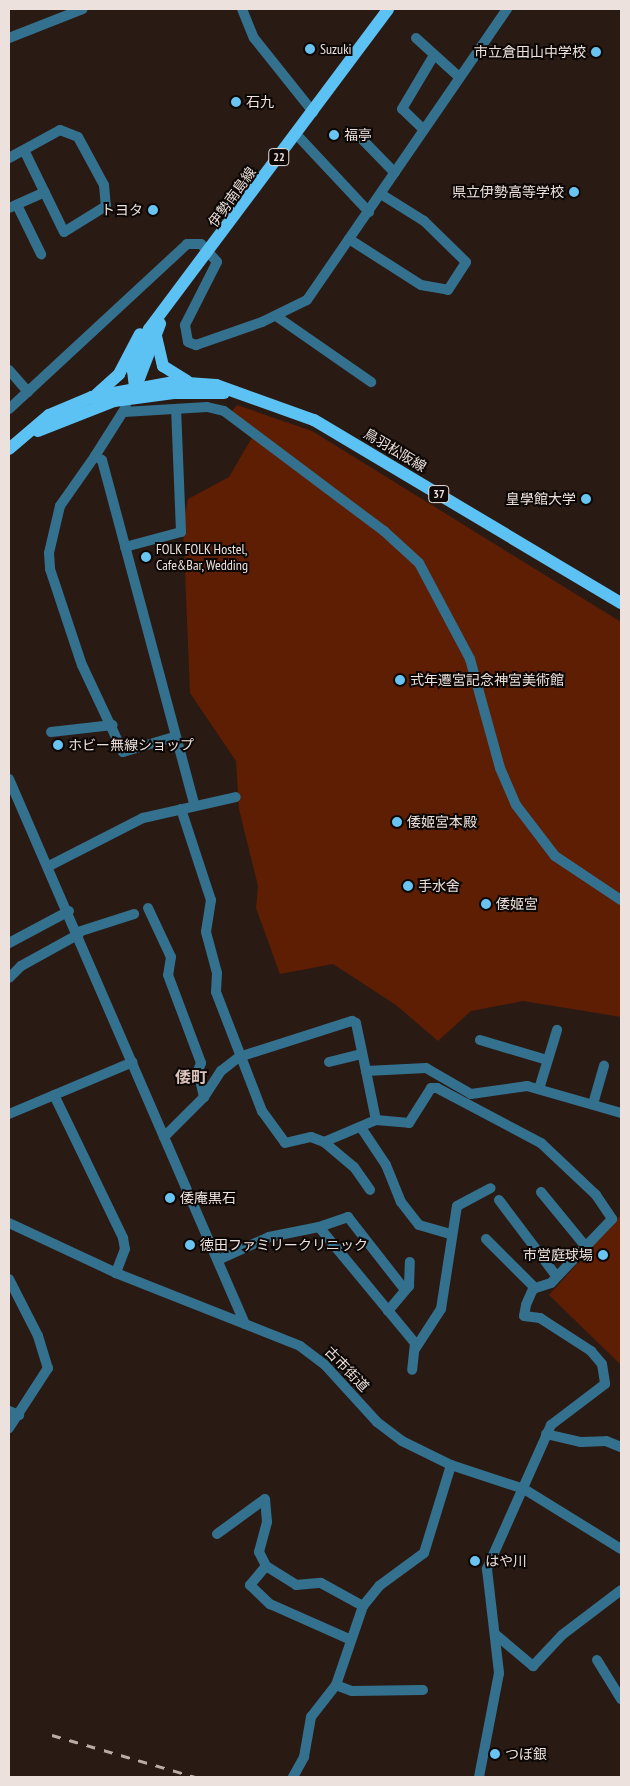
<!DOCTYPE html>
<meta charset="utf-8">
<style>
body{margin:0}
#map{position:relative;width:630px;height:1786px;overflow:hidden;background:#2a1a14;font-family:"PT Sans Narrow","Noto Sans JP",sans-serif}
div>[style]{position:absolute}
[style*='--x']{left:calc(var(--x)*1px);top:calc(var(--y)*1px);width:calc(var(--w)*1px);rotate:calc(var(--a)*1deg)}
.green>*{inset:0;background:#5d1e03}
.minor>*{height:10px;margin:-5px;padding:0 5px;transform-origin:5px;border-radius:5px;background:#34718e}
.tertiary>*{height:10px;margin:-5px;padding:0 5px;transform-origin:5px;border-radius:5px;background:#34718e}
.primary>*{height:12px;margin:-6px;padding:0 6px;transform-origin:6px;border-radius:6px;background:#5cc2f4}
.rail>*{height:3px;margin-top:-1.5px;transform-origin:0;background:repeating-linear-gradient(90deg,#b9aca7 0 9px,transparent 0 18px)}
.dots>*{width:14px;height:14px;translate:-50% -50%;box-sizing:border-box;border:2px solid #0d0705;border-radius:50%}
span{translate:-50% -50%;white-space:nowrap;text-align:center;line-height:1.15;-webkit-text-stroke:4px #0d0705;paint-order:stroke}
.shield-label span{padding:1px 4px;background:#0d0705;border:1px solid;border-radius:4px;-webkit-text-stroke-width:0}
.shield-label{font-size:12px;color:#ece1dc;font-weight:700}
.poi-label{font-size:14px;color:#ece1dc}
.left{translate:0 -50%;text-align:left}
.right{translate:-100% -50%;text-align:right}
.street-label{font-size:14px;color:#ece1dc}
.quarter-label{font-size:16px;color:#dbc4bc;font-weight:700}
.frame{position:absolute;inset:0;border:10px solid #ece1dc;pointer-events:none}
</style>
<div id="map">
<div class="green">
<i style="clip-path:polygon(237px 405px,312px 431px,621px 622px,621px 1017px,523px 1001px,471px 1011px,438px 1041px,396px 1005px,333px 964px,280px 974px,256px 908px,258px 886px,239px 809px,236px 761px,190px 693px,183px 524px,188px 499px,229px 477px,254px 434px,228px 416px)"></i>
<i style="clip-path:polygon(621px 1215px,621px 1365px,549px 1295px)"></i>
</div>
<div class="minor">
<i style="--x:242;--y:9;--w:31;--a:68"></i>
<i style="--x:254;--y:38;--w:95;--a:51.4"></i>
<i style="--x:9;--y:38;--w:79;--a:-21.4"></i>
<i style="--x:416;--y:38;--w:57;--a:42.1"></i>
<i style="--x:423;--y:129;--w:29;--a:-136"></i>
<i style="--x:402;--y:109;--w:63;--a:-59.3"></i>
<i style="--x:296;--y:134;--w:107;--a:46.9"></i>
<i style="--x:357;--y:134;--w:54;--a:45.7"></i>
<i style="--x:9;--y:158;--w:58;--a:-28.8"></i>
<i style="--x:60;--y:130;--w:19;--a:21"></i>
<i style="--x:78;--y:137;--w:55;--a:61.6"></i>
<i style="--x:104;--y:185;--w:21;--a:85"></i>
<i style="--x:106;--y:206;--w:49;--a:148.2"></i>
<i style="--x:64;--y:232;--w:91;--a:-116"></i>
<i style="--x:17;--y:205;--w:55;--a:63.9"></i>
<i style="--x:9;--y:208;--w:39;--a:-24"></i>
<i style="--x:349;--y:239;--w:85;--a:32.6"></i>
<i style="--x:421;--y:285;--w:27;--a:10"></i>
<i style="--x:448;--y:290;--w:33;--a:-57"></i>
<i style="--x:466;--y:262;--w:59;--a:-135.7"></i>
<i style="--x:424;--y:221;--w:51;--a:-147.9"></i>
<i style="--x:276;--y:316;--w:116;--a:34.8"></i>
<i style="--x:9;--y:370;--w:29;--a:49"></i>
<i style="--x:126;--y:407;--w:58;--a:122.3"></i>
<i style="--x:95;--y:456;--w:8;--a:30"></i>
<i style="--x:102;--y:460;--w:358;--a:75"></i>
<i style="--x:9;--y:409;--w:243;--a:-42.8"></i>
<i style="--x:187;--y:244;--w:14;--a:0"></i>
<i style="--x:201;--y:244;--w:24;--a:48"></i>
<i style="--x:217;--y:262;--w:71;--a:116.9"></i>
<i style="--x:185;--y:325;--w:17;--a:80"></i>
<i style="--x:188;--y:342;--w:9;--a:21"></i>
<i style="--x:196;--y:345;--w:70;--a:-19.2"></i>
<i style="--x:262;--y:322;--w:50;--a:-26.1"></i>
<i style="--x:307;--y:300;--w:353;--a:-55.5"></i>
<i style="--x:124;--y:412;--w:83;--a:-3.4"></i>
<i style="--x:207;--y:407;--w:17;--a:13"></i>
<i style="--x:224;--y:411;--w:200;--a:36.9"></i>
<i style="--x:384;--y:531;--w:47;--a:42.4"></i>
<i style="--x:419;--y:563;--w:109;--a:62"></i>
<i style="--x:470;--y:659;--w:113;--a:74.6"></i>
<i style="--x:500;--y:768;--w:40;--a:66.6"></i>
<i style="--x:516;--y:805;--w:64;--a:52.6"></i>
<i style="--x:555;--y:856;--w:79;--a:33.7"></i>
<i style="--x:95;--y:456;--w:61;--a:125"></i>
<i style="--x:60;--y:506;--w:48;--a:103.2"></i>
<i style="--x:49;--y:553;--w:16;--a:86"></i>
<i style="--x:50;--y:569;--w:101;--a:71.6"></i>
<i style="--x:82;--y:665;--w:96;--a:64.8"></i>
<i style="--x:123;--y:752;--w:53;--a:-16.4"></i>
<i style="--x:125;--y:547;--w:58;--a:-15"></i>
<i style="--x:181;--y:532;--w:122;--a:-92.3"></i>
<i style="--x:51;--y:732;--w:62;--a:-6.4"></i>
<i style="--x:9;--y:779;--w:594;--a:66.59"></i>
<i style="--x:181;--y:809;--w:96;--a:71.8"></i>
<i style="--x:211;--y:900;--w:32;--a:99"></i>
<i style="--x:206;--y:932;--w:42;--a:75"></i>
<i style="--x:217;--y:973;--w:19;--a:93"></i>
<i style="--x:216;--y:992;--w:128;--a:68.9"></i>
<i style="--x:262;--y:1111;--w:39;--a:54"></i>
<i style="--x:285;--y:1143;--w:27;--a:-13"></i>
<i style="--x:311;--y:1137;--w:14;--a:21"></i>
<i style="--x:324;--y:1142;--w:39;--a:40"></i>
<i style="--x:354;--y:1167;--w:28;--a:55"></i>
<i style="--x:49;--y:866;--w:106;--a:-27.1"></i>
<i style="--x:143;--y:818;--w:95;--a:-12.7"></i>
<i style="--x:148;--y:908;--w:54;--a:64.9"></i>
<i style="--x:171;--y:957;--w:18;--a:99"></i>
<i style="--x:168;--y:975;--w:94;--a:69.4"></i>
<i style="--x:201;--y:1063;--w:9;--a:111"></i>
<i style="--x:198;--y:1071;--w:27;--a:77"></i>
<i style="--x:78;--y:932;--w:59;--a:-17.8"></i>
<i style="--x:9;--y:943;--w:68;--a:-28.1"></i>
<i style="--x:9;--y:978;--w:17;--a:-45"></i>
<i style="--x:21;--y:966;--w:66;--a:-28.9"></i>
<i style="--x:480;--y:1040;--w:70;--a:16.6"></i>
<i style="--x:329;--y:1062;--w:34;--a:-14"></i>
<i style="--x:366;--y:1071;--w:50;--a:78.5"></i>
<i style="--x:376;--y:1120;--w:33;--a:5"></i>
<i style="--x:409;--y:1123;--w:41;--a:-57.8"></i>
<i style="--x:431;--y:1088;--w:6;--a:0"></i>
<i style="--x:437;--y:1088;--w:118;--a:27.9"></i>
<i style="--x:541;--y:1143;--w:76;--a:43.4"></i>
<i style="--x:596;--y:1195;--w:29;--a:56"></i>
<i style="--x:612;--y:1219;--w:88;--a:133.6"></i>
<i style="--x:551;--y:1283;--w:19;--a:162"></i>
<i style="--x:533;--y:1289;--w:17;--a:114"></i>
<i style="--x:526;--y:1305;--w:11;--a:100"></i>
<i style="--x:524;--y:1316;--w:16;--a:7"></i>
<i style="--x:540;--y:1318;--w:61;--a:32.9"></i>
<i style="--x:591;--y:1351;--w:17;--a:50"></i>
<i style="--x:602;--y:1364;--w:20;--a:81"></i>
<i style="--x:605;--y:1384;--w:68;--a:142.8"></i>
<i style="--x:551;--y:1425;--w:158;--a:114"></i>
<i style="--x:487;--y:1569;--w:105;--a:83.4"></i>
<i style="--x:499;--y:1673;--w:106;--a:100.9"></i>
<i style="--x:539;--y:1089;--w:62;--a:-73"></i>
<i style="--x:54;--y:1095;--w:159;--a:64.2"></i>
<i style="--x:123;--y:1238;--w:11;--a:80"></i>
<i style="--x:125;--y:1249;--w:26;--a:111"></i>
<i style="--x:593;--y:1104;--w:40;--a:-74"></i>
<i style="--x:9;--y:1114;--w:134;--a:-22.8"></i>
<i style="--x:362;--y:1129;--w:43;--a:56.3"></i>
<i style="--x:386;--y:1165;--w:40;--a:68"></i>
<i style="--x:401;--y:1202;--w:29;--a:52"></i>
<i style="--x:419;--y:1225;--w:33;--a:16"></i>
<i style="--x:164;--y:1137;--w:57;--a:-45"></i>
<i style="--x:204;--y:1097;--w:31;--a:-57"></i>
<i style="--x:221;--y:1071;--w:23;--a:-38"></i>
<i style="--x:239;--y:1057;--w:119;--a:-17.7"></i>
<i style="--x:352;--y:1021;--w:4;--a:27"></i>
<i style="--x:356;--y:1023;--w:49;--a:78.2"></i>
<i style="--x:366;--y:1071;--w:60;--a:-2.9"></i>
<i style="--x:426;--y:1068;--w:52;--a:30"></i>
<i style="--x:471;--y:1094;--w:57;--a:-8.1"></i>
<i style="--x:527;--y:1086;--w:98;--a:16"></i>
<i style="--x:324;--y:1142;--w:56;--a:-22.9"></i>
<i style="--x:541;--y:1192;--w:71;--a:50.7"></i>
<i style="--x:499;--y:1200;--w:96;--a:53"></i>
<i style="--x:319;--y:1227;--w:31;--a:-19"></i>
<i style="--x:348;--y:1217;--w:93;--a:52"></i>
<i style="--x:486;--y:1239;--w:69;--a:45"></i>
<i style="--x:218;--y:1260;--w:56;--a:-24.3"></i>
<i style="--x:269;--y:1237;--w:51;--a:-11.3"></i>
<i style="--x:319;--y:1227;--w:151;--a:50.4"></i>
<i style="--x:415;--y:1343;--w:27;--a:96"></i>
<i style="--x:9;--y:1279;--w:64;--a:63"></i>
<i style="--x:38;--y:1336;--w:34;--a:73"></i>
<i style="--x:48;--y:1368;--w:72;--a:123"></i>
<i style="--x:388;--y:1311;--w:33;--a:-50"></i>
<i style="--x:409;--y:1286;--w:24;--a:-88"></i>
<i style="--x:415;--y:1349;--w:48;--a:-57"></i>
<i style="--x:441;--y:1309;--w:104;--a:-81.2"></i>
<i style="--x:457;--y:1206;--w:38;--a:-28"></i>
<i style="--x:9;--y:1411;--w:11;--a:22"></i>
<i style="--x:546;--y:1434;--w:36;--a:13"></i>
<i style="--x:581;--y:1442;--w:25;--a:-2"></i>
<i style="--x:606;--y:1441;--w:16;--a:22"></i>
<i style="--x:524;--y:1489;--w:114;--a:31.7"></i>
<i style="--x:217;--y:1534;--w:59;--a:-36.1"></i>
<i style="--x:265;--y:1499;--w:23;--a:85"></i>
<i style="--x:267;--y:1522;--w:31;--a:105"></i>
<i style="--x:259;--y:1552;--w:16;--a:63"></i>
<i style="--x:266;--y:1566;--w:25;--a:130"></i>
<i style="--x:250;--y:1585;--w:28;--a:44"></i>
<i style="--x:270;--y:1604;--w:86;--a:23.9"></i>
<i style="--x:266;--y:1566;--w:36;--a:32"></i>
<i style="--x:296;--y:1585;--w:25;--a:-5"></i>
<i style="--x:321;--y:1583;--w:48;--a:28.7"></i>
<i style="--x:495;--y:1634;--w:50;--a:40.1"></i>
<i style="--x:533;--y:1666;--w:42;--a:-46.9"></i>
<i style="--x:562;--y:1635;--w:74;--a:-37.3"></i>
<i style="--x:597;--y:1660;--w:46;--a:58.4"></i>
<i style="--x:336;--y:1685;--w:17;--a:21"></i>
<i style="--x:352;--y:1691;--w:71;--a:-0.8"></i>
<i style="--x:293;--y:1777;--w:23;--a:-61"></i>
<i style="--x:304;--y:1757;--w:41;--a:-80.1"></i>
<i style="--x:311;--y:1717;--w:41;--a:-52"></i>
<i style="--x:336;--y:1685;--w:83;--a:-71.1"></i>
<i style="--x:363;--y:1606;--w:26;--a:-51"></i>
<i style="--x:379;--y:1586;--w:56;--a:-36.3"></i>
<i style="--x:424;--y:1553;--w:92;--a:-72.9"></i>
</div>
<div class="tertiary">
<i style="--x:9;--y:1223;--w:118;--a:25"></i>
<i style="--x:116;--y:1273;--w:198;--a:21.6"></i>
<i style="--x:300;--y:1346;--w:31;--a:37"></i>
<i style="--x:325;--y:1365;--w:77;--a:47.6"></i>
<i style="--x:377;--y:1422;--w:31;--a:37"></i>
<i style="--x:402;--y:1441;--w:55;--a:26.1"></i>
<i style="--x:451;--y:1465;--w:77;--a:18.2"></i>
</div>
<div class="primary">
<i style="--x:156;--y:336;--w:31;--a:77"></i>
<i style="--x:163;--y:366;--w:28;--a:32"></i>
<i style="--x:135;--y:387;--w:16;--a:-97"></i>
<i style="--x:133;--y:371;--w:45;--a:-69.1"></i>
<i style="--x:149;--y:329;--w:399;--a:-53.2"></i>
<i style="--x:135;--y:389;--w:70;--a:-69"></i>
<i style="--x:97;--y:394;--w:30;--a:-42"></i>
<i style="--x:119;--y:374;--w:45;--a:-62.3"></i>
<i style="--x:38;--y:431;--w:82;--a:-21.5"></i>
<i style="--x:114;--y:401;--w:62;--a:-7.5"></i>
<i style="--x:175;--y:393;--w:49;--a:0"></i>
<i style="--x:9;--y:449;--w:52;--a:-40.4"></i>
<i style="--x:49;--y:415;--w:47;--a:-22.7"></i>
<i style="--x:92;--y:397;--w:82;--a:-10.5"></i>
<i style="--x:173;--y:382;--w:43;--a:4"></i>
<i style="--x:216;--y:385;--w:104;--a:19.7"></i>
<i style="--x:314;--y:420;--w:357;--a:30.8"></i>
</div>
<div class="rail">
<i style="--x:52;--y:1735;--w:150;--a:16.3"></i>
</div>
<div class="dots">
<i style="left:310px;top:49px;background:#69c4f1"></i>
<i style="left:596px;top:52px;background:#69c4f1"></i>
<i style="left:236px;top:102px;background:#69c4f1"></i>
<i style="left:334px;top:135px;background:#69c4f1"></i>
<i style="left:574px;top:192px;background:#69c4f1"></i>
<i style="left:153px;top:210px;background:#69c4f1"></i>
<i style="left:586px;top:499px;background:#69c4f1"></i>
<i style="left:146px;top:557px;background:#69c4f1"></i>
<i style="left:400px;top:680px;background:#69c4f1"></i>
<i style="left:58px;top:745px;background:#69c4f1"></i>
<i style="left:397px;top:822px;background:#69c4f1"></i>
<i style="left:408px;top:886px;background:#69c4f1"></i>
<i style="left:486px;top:904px;background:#69c4f1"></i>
<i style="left:170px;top:1198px;background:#69c4f1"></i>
<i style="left:190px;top:1245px;background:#69c4f1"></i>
<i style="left:603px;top:1255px;background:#69c4f1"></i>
<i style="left:475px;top:1561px;background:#69c4f1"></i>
<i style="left:495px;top:1754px;background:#69c4f1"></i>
</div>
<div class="shield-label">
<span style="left:279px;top:157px">22</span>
<span style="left:439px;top:494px">37</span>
</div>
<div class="poi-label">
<span class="left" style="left:320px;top:49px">Suzuki</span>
<span class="right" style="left:586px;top:52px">市立倉田山中学校</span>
<span class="left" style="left:246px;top:102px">石九</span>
<span class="left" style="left:344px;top:135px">福亭</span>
<span class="right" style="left:564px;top:192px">県立伊勢高等学校</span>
<span class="right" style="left:143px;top:210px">トヨタ</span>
<span class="right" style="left:576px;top:499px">皇學館大学</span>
<span class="left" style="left:156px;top:557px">FOLK FOLK Hostel,<br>Cafe&amp;Bar, Wedding</span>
<span class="left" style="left:410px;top:680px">式年遷宮記念神宮美術館</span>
<span class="left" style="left:68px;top:745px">ホビー無線ショップ</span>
<span class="left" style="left:407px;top:822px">倭姬宮本殿</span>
<span class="left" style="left:418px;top:886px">手水舍</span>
<span class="left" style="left:496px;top:904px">倭姬宮</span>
<span class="left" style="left:180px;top:1198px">倭庵黒石</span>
<span class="left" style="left:200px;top:1245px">徳田ファミリークリニック</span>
<span class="right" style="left:593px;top:1255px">市営庭球場</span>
<span class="left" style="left:485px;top:1561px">はや川</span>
<span class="left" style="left:505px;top:1754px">つぼ銀</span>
</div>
<div class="street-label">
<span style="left:232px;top:197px;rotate:-54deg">伊勢南島線</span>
<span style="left:395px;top:450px;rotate:31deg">鳥羽松阪線</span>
<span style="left:347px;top:1369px;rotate:46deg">古市街道</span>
</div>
<div class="quarter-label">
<span style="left:191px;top:1077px">倭町</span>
</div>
<div class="frame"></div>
</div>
